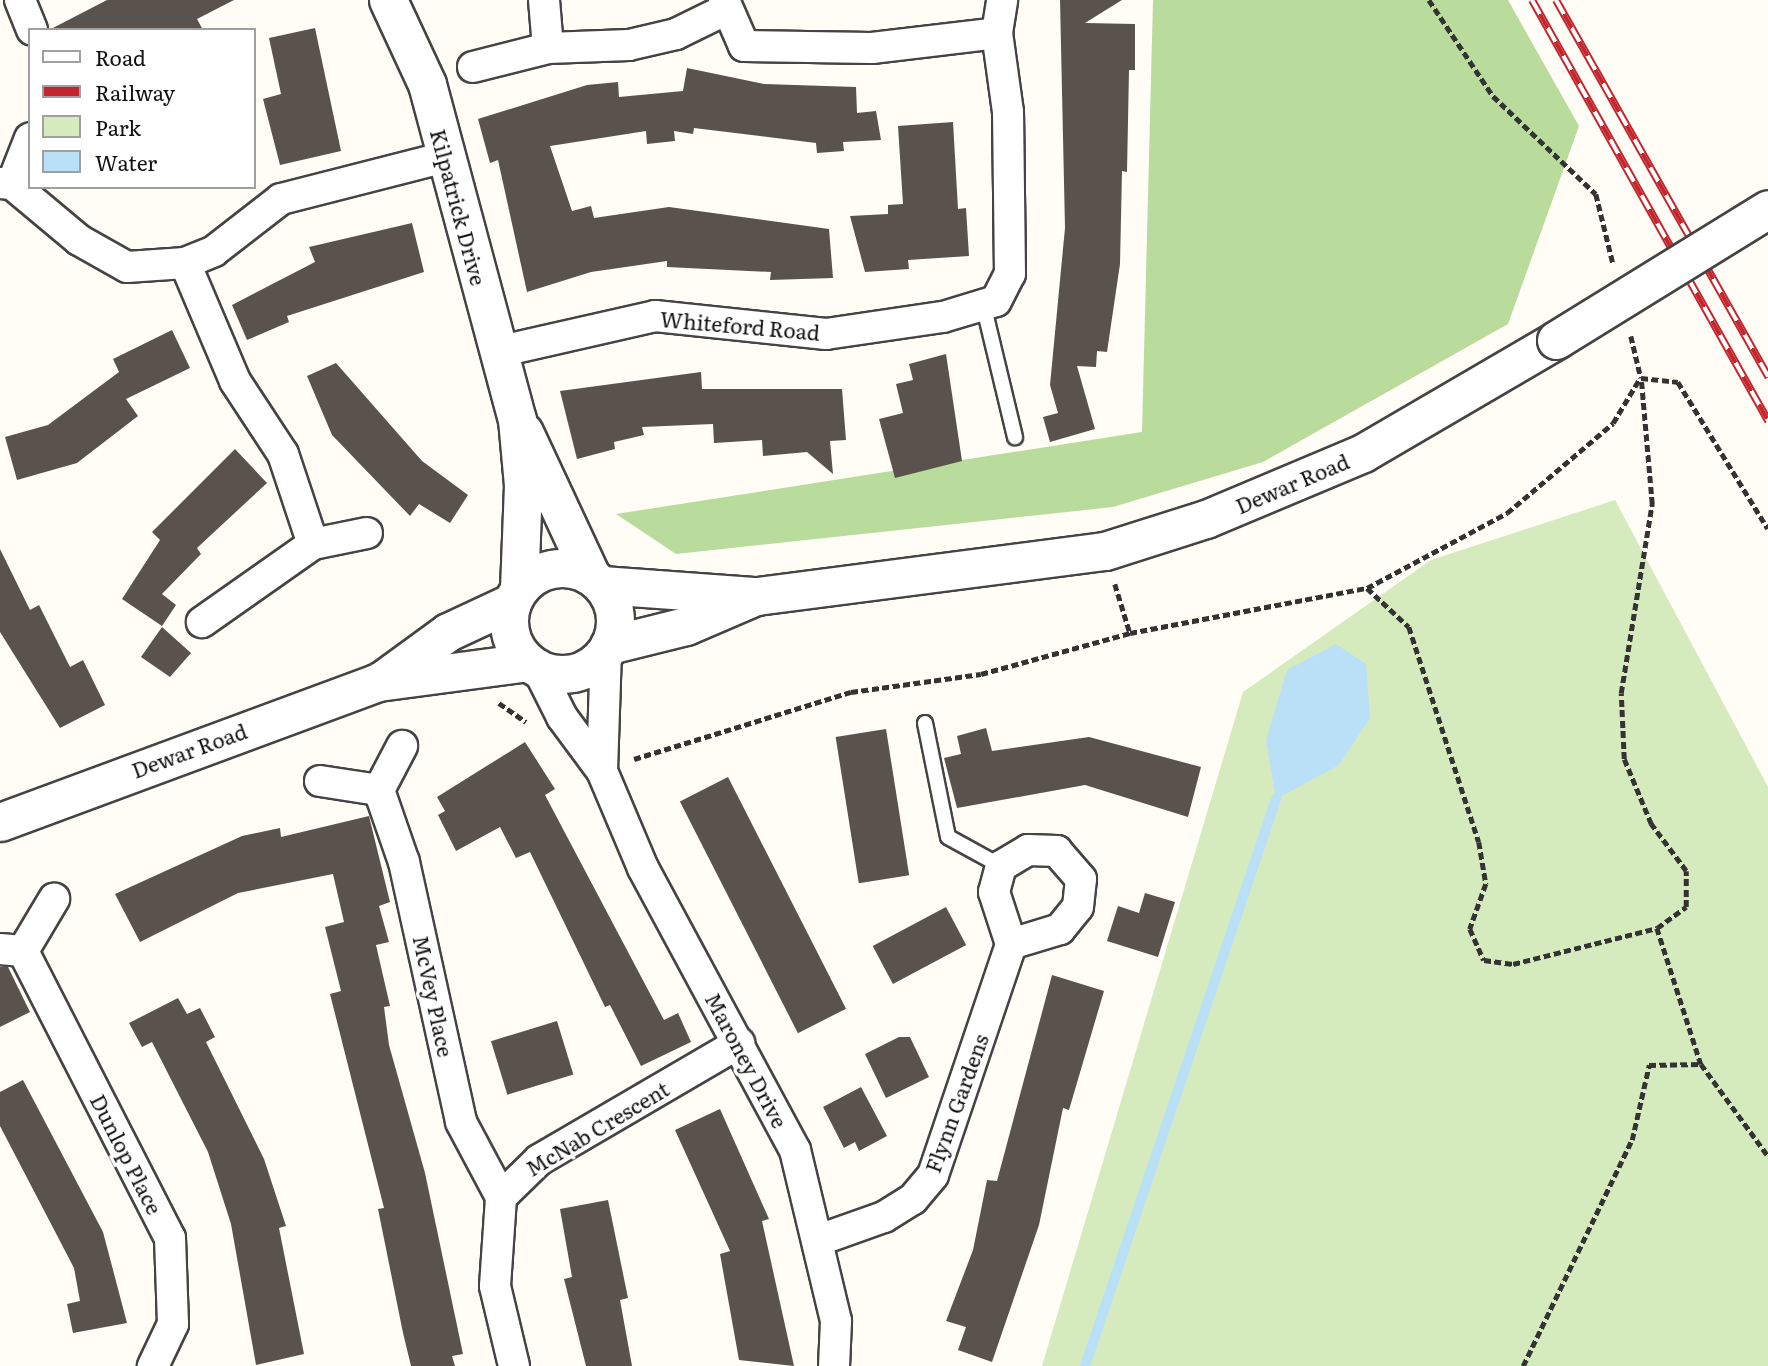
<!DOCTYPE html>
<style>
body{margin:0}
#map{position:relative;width:1768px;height:1366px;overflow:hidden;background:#fffdf5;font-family:Literata,serif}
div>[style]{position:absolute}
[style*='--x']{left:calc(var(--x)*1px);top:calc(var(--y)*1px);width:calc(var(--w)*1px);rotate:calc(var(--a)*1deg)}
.green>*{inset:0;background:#d5ebbd}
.forest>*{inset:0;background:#b9dc9c}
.water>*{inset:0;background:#b9e0f7}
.stream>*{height:10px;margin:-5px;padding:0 5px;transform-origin:5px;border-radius:5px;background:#b9e0f7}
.building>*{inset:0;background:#5a524d;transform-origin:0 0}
.path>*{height:4.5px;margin-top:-2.25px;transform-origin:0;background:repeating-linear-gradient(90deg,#333 0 7px,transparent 0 10.5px)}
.roads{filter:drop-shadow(2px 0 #444) drop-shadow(-2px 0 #444) drop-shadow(0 2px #444) drop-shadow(0 -2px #444)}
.service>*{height:14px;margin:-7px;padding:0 7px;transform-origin:7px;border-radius:7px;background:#fff}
.minor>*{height:30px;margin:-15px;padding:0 15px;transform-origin:15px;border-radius:15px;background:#fff}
.tertiary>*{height:37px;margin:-18.5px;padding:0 18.5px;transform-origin:18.5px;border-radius:18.5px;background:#fff}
.tertiary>.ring{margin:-18.5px;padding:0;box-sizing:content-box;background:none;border:37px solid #fff;border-radius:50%}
.rail>*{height:8px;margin-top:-4px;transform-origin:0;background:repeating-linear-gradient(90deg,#fff 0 16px,#c4262e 0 32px);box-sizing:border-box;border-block:2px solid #c4262e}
.bridges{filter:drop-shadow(2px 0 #444) drop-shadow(-2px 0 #444) drop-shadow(0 2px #444) drop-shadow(0 -2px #444)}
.tertiary-bridge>*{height:37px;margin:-18.5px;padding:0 18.5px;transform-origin:18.5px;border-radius:18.5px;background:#fff}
span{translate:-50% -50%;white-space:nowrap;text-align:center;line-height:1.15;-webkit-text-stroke:7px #fff;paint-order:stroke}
.street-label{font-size:21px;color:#111}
.legend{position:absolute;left:28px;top:28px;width:228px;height:161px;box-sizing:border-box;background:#fff;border:2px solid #a0a0a0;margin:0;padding:9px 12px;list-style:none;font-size:21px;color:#111}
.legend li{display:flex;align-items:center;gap:14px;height:35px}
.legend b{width:35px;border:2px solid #a0a0a0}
</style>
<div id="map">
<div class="green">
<i style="clip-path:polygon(1615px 500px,1768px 787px,1768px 1366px,1042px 1366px,1243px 692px,1431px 560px)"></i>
</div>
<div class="forest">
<i style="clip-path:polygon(1153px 0,1508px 0,1579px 126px,1508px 324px,1263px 462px,1113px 507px,676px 554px,616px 514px,1142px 432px)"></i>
</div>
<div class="water">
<i style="clip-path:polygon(1336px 644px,1366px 664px,1370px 718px,1339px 765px,1276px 799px,1266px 740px,1287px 670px)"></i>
</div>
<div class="stream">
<i style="--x:1085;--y:1366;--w:598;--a:-71.38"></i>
</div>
<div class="building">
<i style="clip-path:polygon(107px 0,234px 0,197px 19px,203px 30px,49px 30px)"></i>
<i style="clip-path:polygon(1060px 0,1122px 0,1085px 23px,1135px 24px,1135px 70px,1129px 70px,1127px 172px,1122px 171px,1120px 264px,1107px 352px,1097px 351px,1096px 367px,1077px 366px,1095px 429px,1050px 442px,1043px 417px,1058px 413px,1050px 385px,1065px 228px)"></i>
<i style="clip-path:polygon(315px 28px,341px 151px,280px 165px,263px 99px,281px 94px,269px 38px)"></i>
<i style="clip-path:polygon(687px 68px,764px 84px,856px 87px,857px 113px,876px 111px,881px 140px,843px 142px,844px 151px,817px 153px,816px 143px,694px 128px,693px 134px,674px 131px,675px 141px,647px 144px,646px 131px,550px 146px,572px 211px,591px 206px,594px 218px,669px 207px,829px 229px,833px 278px,770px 280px,771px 272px,667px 267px,667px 261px,591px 272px,527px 292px,498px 160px,490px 163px,478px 119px,587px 85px,618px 82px,619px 97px,683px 91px)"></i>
<i style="clip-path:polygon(953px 122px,958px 209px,966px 208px,969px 256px,908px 260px,909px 269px,865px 272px,850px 216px,888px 214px,888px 205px,903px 204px,898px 126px)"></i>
<i style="clip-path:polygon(412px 223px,424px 272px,287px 316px,289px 322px,247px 340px,232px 305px,315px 262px,309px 247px)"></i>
<i style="clip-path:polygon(172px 330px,190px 368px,126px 399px,138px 416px,77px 463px,17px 480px,5px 437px,48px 425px,119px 372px,113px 359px)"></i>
<i style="clip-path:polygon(946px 354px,962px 461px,895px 478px,879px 419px,903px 413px,896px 384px,913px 380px,909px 364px)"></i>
<i style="clip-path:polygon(336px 363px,422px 461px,468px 495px,450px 523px,419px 504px,410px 516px,332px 435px,307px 376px)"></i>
<i style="clip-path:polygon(701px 372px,702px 389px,842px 389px,846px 440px,830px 441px,833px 474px,807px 452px,763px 456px,762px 440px,714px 443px,713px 424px,642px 427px,644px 435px,614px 442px,615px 449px,577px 459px,560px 391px)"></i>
<i style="clip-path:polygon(235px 449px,267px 483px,197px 548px,201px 554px,162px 594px,176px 605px,162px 626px,122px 599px,160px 540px,152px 532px)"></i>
<i style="clip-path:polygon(0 549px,30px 610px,39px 605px,70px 667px,83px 660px,105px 705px,60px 728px,0 632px)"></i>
<i style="clip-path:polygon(162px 627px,191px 653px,170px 677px,141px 657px)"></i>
<i style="clip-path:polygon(986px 728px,992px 751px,1089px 737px,1201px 767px,1188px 817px,1085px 785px,957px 808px,944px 758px,961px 754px,957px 736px)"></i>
<i style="left:886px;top:729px;width:148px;height:51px;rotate:81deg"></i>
<i style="clip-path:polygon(525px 742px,555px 789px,545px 795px,664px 1020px,678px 1013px,691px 1042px,641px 1066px,610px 1005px,605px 1007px,530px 852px,516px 858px,500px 827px,456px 851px,438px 815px,445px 811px,437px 797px)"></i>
<i style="left:728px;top:777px;width:260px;height:54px;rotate:63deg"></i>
<i style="clip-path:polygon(369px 816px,390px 902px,379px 906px,389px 942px,376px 945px,390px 1006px,384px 1007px,389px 1045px,425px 1173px,463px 1354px,452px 1356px,455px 1366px,411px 1366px,403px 1333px,378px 1209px,384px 1208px,330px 994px,341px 991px,325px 927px,344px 922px,333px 874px,238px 893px,140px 942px,115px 894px,242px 836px,280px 828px,281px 837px)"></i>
<i style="clip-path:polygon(1145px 893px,1175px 902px,1158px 957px,1107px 941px,1118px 906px,1139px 913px)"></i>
<i style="left:946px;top:907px;width:43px;height:83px;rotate:62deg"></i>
<i style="clip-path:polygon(0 967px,8px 967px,30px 1012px,0 1027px)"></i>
<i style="clip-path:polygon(1052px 975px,1104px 991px,1069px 1110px,1063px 1108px,1039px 1225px,992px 1362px,958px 1350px,966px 1327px,946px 1321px,973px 1250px,987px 1180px,997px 1181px)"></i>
<i style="clip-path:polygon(178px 998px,187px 1014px,200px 1008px,215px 1037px,206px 1042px,264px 1159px,286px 1226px,279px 1228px,304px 1354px,256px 1365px,231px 1224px,208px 1152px,152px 1042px,142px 1047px,129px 1023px)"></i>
<i style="left:557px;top:1021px;width:56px;height:69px;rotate:73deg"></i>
<i style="clip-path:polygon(899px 1037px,910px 1037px,929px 1077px,886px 1098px,865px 1054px)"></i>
<i style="clip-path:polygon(23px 1080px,103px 1232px,127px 1323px,73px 1333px,67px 1304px,80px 1301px,74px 1268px,0 1126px,0 1092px)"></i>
<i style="clip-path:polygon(861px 1087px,887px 1136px,859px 1151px,855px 1142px,844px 1148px,823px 1107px)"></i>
<i style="clip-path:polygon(720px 1109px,769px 1219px,762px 1221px,794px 1366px,739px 1360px,720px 1254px,730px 1251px,675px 1130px)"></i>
<i style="clip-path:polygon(608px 1200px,628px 1298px,620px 1300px,632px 1366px,586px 1366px,564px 1279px,572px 1277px,560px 1209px)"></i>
</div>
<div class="path">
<i style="--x:1429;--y:0;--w:115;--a:56.3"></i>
<i style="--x:1493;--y:96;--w:142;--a:43.6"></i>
<i style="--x:1596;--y:194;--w:71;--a:76.2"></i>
<i style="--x:1631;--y:336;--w:43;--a:76.6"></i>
<i style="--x:1641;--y:378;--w:37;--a:6"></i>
<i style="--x:1678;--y:382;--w:172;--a:58.5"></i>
<i style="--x:1115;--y:584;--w:51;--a:73"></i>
<i style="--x:1130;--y:633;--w:241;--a:-10.8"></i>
<i style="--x:1367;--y:588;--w:159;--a:-28.2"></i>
<i style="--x:1507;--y:513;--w:139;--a:-40.3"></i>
<i style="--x:1613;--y:423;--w:52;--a:-59"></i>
<i style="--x:1367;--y:588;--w:57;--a:42.9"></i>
<i style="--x:1409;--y:627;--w:226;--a:72"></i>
<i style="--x:1479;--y:842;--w:43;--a:80.5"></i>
<i style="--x:1486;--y:884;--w:48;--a:109.6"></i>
<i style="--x:1470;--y:929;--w:34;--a:66"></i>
<i style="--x:1484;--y:960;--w:29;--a:8"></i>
<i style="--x:1513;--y:964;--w:148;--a:-14"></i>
<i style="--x:1657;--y:928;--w:36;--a:-36"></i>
<i style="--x:1686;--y:907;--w:36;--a:-90"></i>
<i style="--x:1686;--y:871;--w:59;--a:-126.7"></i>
<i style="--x:1651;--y:824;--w:70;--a:-112.6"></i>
<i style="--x:1624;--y:759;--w:66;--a:-92.6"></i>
<i style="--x:1621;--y:693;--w:192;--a:-80.7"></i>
<i style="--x:1652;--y:504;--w:126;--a:-95"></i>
<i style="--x:499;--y:703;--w:33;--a:35"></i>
<i style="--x:634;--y:759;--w:227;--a:-17.2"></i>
<i style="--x:851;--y:692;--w:131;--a:-7.9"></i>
<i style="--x:981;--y:674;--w:155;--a:-15.4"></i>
<i style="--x:1657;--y:928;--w:143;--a:72.1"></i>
<i style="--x:1701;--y:1064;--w:114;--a:53.9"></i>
<i style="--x:1523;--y:1366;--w:251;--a:-64.3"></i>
<i style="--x:1632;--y:1140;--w:77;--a:-77.2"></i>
<i style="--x:1649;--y:1065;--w:52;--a:-1.1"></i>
</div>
<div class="roads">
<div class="service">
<i style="--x:984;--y:308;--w:133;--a:76.5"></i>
<i style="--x:925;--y:723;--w:116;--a:78.6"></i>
<i style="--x:948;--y:837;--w:60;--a:28.7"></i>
</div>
<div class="minor">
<i style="--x:20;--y:0;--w:32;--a:68"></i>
<i style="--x:544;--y:0;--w:48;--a:85.2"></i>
<i style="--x:724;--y:0;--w:50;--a:66.5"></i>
<i style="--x:744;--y:46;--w:128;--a:0.9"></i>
<i style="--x:872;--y:48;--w:126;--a:-6.8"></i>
<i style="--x:473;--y:67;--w:77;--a:-14.2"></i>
<i style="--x:548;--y:48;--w:81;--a:-2.1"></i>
<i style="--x:629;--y:45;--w:48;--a:-13.2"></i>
<i style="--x:676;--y:34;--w:55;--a:-26.1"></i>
<i style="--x:0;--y:183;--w:12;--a:5"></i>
<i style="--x:12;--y:184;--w:87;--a:39.9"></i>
<i style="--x:79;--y:240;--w:55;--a:29.4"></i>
<i style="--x:127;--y:267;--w:58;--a:-3.9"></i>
<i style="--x:185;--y:263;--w:31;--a:-22"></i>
<i style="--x:214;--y:251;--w:85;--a:-37.8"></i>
<i style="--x:281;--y:199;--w:170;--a:-14.3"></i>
<i style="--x:12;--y:184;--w:49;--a:-68.6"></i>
<i style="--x:185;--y:263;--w:128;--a:67"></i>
<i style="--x:235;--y:381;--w:87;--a:56.7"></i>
<i style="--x:283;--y:454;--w:95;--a:71.6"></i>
<i style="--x:313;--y:544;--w:136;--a:144.9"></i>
<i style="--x:497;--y:352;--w:162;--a:-12.8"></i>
<i style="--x:655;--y:316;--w:172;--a:6"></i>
<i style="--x:826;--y:334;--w:118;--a:-8.3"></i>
<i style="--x:943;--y:317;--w:55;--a:-16.8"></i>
<i style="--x:996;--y:301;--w:30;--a:-63"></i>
<i style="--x:1010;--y:274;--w:162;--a:-90.7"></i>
<i style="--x:1008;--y:112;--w:80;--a:-97.9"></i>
<i style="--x:997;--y:33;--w:33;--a:-81"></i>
<i style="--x:313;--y:544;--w:55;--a:-11.5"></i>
<i style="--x:537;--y:667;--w:56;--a:63.4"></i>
<i style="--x:562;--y:717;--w:67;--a:53.5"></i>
<i style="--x:602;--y:771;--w:105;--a:67.1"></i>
<i style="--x:643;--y:868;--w:320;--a:61.7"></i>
<i style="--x:795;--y:1150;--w:176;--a:76.5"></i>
<i style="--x:836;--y:1321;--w:45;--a:92.5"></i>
<i style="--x:602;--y:771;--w:120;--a:-88.1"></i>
<i style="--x:320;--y:781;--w:60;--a:8.7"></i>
<i style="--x:379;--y:790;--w:76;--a:70.9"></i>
<i style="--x:404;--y:862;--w:266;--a:77.6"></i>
<i style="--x:461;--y:1122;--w:85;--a:61.9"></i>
<i style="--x:379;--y:790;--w:50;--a:-62.4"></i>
<i style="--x:0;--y:949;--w:23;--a:5"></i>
<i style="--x:23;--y:951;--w:61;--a:-59.2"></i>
<i style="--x:23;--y:951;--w:322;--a:62.9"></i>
<i style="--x:170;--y:1238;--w:86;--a:88"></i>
<i style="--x:173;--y:1324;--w:47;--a:115.5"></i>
<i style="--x:819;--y:1240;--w:69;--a:-19.5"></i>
<i style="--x:884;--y:1217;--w:34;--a:-32"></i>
<i style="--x:913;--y:1199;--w:31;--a:-50"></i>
<i style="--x:933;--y:1175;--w:244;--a:-71.3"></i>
<i style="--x:1011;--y:944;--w:51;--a:-17"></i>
<i style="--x:1060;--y:929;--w:28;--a:-51"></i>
<i style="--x:1078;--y:907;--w:28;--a:-84"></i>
<i style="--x:1081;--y:879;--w:37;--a:-131"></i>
<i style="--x:1057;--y:851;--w:29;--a:-178"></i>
<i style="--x:1028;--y:850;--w:31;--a:149"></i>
<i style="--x:1001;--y:866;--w:27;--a:105"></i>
<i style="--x:994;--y:892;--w:55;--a:71.9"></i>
<i style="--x:514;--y:1366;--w:82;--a:-103.4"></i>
<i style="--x:495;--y:1286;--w:89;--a:-86.1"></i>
<i style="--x:501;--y:1197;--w:53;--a:-44.2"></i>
<i style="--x:539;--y:1160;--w:232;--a:-30.3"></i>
</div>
<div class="tertiary">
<i style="--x:388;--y:0;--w:93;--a:65.1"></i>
<i style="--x:427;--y:84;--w:347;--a:75"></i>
<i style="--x:517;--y:419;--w:66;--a:84.8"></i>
<i style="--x:523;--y:485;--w:104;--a:92.2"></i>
<i style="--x:524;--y:432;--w:159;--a:65"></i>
<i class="ring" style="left:509px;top:568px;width:69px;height:69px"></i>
<i style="--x:602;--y:585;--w:155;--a:4.1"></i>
<i style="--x:757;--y:596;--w:351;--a:-7.4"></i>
<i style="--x:1105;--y:551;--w:106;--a:-17.6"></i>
<i style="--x:1206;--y:519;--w:170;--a:-22.8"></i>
<i style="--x:1363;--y:453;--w:224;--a:-30.3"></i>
<i style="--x:609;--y:645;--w:79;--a:-13.9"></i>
<i style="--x:686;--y:626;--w:69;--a:-23.2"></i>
<i style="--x:385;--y:678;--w:78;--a:-36.1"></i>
<i style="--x:448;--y:632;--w:71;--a:-25.1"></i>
<i style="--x:0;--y:822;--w:403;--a:-20.3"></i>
<i style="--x:378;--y:682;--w:151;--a:-7.6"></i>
</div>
</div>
<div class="rail">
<i style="--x:1532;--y:0;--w:483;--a:60.7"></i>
<i style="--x:1556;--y:0;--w:433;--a:60.6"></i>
</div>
<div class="bridges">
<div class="tertiary-bridge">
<i style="--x:1556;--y:340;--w:249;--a:-31.7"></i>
</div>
</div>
<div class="street-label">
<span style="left:459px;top:207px;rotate:75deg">Kilpatrick Drive</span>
<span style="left:740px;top:325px;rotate:5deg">Whiteford Road</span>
<span style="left:1292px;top:483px;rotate:-23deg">Dewar Road</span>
<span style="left:189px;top:750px;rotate:-20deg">Dewar Road</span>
<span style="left:434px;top:996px;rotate:78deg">McVey Place</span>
<span style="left:747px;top:1060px;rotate:62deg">Maroney Drive</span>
<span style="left:956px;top:1103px;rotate:-70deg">Flynn Gardens</span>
<span style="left:597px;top:1128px;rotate:-31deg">McNab Crescent</span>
<span style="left:127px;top:1154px;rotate:63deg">Dunlop Place</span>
</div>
<ul class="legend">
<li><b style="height:9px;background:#fff"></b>Road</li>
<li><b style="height:9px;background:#c4262e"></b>Railway</li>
<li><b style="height:19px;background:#d5ebbd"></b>Park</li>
<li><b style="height:19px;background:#b9e0f7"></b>Water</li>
</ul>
</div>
